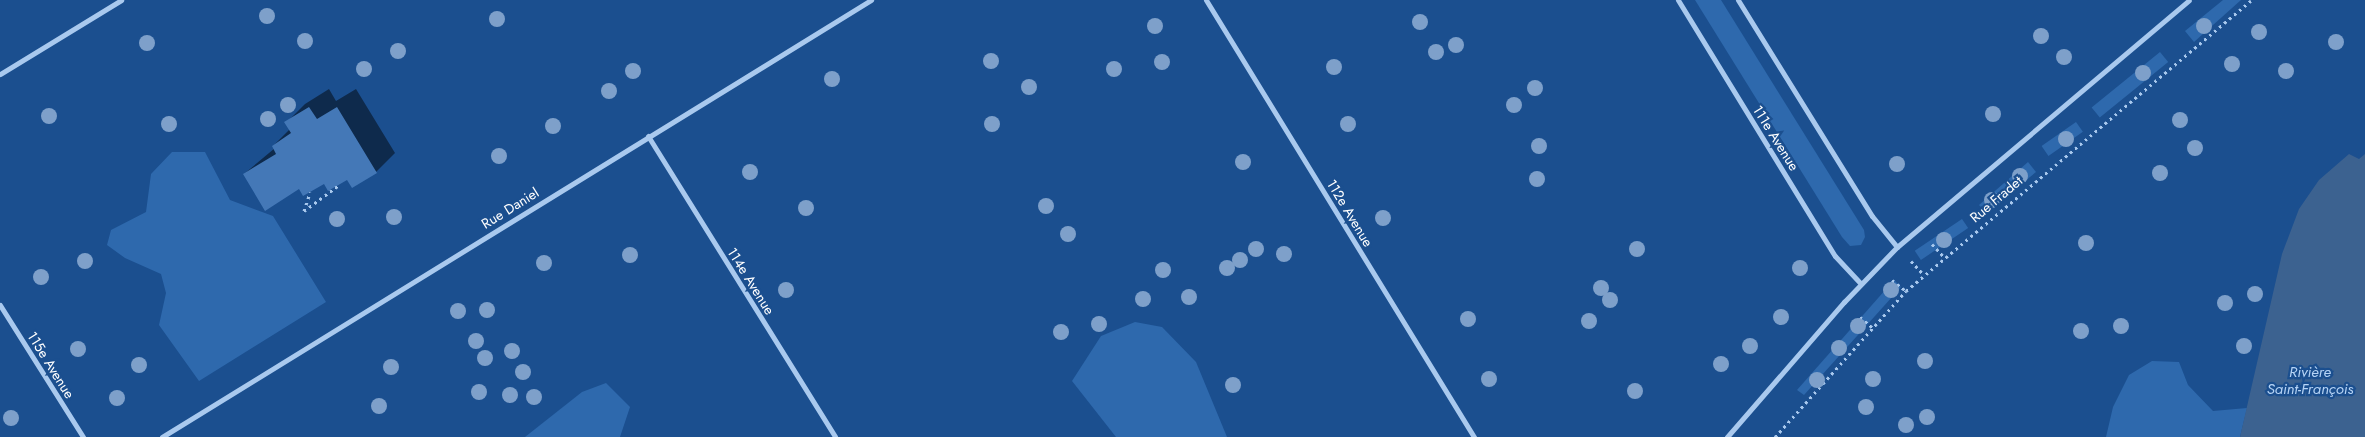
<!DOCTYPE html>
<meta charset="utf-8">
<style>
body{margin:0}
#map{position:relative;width:2365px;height:437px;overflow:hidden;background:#1b4f8f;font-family:Jost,sans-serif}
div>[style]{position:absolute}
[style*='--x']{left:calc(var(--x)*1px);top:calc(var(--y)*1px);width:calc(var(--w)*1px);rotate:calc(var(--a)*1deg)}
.green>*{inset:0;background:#2e69ad;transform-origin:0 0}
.water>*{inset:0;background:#3c6290}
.shadow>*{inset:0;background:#0007}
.building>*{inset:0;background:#4478b7}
.path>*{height:3px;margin-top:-1.5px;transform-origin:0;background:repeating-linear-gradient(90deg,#a9c9ee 0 2.5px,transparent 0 6.5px)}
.minor>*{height:5px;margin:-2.5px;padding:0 2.5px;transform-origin:2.5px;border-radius:2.5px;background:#a9c9ee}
.trees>*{width:16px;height:16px;margin:-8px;border-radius:50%;background:#7ea0ca}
span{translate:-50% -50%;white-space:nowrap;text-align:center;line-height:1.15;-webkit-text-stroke:4.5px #1b4f8f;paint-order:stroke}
.street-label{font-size:14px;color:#fff}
.water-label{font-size:15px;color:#b5d3f5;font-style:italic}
</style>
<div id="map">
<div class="green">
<i style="clip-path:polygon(1695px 0,1721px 0,1864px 230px,1865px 237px,1861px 245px,1850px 246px,1842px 237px)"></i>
<i style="clip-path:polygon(2223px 0,2241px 0,2194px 42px,2185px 31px)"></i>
<i style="left:2160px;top:52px;width:13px;height:88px;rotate:51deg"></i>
<i style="left:2076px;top:122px;width:12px;height:42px;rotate:55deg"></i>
<i style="clip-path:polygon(172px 152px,205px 152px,230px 200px,273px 216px,326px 302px,199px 381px,159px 325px,166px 293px,161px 274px,125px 258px,107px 245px,111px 230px,146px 212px,151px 174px)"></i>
<i style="clip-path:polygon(2028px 162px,2036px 172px,1986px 213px,1979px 205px)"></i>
<i style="left:1962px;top:219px;width:11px;height:57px;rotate:56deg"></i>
<i style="clip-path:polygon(1894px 280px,1901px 287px,1804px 395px,1797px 390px)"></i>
<i style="clip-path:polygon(1135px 322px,1162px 327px,1196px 362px,1227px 437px,1116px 437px,1072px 381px,1101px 336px)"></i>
<i style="clip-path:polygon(2152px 361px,2179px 362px,2188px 385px,2213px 411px,2247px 408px,2240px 437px,2106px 437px,2113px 407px,2129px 375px)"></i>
<i style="clip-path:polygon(606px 383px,630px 407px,620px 437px,525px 437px,582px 392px)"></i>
</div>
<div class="water">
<i style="clip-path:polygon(2349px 154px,2359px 159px,2365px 154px,2365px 437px,2240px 437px,2282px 254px,2299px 209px,2319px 180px)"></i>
</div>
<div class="shadow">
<i style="clip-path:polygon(329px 89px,336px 101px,356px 89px,395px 153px,376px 172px,300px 188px,244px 174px,275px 148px,273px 146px,290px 129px,286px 123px,305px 104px)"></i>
</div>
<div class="building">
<i style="clip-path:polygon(309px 107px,317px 119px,337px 107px,377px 173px,352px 188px,347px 180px,328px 191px,324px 184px,303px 196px,299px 189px,265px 211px,243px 174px,276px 154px,272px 146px,291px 133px,284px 122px)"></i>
</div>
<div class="path">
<i style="--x:304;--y:211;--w:44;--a:-36.6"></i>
<i style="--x:304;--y:211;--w:20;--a:-72"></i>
<i style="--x:1932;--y:244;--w:18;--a:47"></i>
<i style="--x:1911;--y:261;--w:19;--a:47"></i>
<i style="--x:1892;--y:280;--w:18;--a:38"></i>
<i style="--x:1860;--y:317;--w:16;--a:40"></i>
<i style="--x:1775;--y:437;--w:196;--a:-48.1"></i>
<i style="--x:1906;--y:291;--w:451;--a:-40.1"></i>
</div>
<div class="minor">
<i style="--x:1206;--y:0;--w:513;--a:58.48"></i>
<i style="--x:1678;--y:0;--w:300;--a:58.5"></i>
<i style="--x:1835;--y:256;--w:38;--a:47"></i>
<i style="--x:1738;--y:0;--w:254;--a:58.2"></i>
<i style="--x:1872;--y:216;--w:40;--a:51"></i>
<i style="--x:0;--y:74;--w:142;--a:-31.4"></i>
<i style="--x:648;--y:136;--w:354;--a:58.1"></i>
<i style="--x:0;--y:305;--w:156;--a:57.8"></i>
<i style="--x:162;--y:437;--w:833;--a:-31.65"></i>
<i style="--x:1727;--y:437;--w:179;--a:-49.1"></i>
<i style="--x:1844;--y:302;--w:76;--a:-46.1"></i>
<i style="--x:1897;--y:247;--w:382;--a:-40.2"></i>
</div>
<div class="trees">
<i style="left:267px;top:16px"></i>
<i style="left:497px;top:19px"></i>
<i style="left:1420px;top:22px"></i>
<i style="left:1155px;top:26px"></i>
<i style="left:2204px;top:26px"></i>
<i style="left:2259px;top:32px"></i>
<i style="left:2041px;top:36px"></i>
<i style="left:305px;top:41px"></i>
<i style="left:2336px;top:42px"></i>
<i style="left:147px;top:43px"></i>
<i style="left:1456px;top:45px"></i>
<i style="left:398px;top:51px"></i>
<i style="left:1436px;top:52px"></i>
<i style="left:2064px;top:57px"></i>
<i style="left:991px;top:61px"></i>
<i style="left:1162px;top:62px"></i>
<i style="left:2232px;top:64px"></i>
<i style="left:1334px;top:67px"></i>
<i style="left:364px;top:69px"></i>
<i style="left:1114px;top:69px"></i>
<i style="left:633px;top:71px"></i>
<i style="left:2286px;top:71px"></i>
<i style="left:2143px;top:73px"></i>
<i style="left:832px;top:79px"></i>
<i style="left:1029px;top:87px"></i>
<i style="left:1535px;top:88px"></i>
<i style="left:609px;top:91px"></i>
<i style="left:288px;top:105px"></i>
<i style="left:1514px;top:105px"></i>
<i style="left:1993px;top:114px"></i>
<i style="left:49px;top:116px"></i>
<i style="left:268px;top:119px"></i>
<i style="left:2180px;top:120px"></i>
<i style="left:169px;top:124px"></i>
<i style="left:992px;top:124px"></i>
<i style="left:1348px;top:124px"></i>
<i style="left:553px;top:126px"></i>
<i style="left:2066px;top:139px"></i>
<i style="left:1539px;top:146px"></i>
<i style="left:2195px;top:148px"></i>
<i style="left:499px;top:156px"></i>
<i style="left:1243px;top:162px"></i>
<i style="left:1897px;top:164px"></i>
<i style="left:750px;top:172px"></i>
<i style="left:2160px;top:173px"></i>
<i style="left:2020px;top:176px"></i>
<i style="left:1537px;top:179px"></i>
<i style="left:1992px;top:200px"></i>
<i style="left:1046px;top:206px"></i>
<i style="left:806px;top:208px"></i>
<i style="left:394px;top:217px"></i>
<i style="left:1383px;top:218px"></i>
<i style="left:337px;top:219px"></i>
<i style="left:1068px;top:234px"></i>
<i style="left:1944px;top:240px"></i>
<i style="left:2086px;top:243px"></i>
<i style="left:1256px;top:249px"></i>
<i style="left:1637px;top:249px"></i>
<i style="left:1284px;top:254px"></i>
<i style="left:630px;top:255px"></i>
<i style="left:1240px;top:260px"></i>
<i style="left:85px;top:261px"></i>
<i style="left:544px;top:263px"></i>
<i style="left:1227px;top:268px"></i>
<i style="left:1800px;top:268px"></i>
<i style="left:1163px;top:270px"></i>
<i style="left:41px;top:277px"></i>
<i style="left:1601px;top:288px"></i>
<i style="left:786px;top:290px"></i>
<i style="left:1891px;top:290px"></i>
<i style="left:2255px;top:294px"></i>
<i style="left:1189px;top:297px"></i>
<i style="left:1143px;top:299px"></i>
<i style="left:1610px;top:300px"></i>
<i style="left:2225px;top:303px"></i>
<i style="left:487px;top:310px"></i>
<i style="left:458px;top:311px"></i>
<i style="left:1781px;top:317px"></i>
<i style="left:1468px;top:319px"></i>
<i style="left:1589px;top:321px"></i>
<i style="left:1099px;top:324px"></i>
<i style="left:1858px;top:326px"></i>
<i style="left:2121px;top:326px"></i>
<i style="left:2081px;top:331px"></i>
<i style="left:1061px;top:332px"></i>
<i style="left:476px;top:341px"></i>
<i style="left:1750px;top:346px"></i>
<i style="left:2244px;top:346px"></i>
<i style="left:1839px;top:348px"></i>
<i style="left:78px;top:349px"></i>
<i style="left:512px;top:351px"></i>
<i style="left:485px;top:358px"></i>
<i style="left:1925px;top:361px"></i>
<i style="left:1721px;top:364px"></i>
<i style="left:139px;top:365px"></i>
<i style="left:391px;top:367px"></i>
<i style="left:523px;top:372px"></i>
<i style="left:1489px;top:379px"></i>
<i style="left:1873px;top:379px"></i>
<i style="left:1817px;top:380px"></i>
<i style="left:1233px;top:385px"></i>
<i style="left:1635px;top:391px"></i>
<i style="left:479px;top:392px"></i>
<i style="left:510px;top:395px"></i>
<i style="left:534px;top:397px"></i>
<i style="left:117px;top:398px"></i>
<i style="left:379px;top:406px"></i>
<i style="left:1866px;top:407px"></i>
<i style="left:1927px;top:417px"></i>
<i style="left:11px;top:418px"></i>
<i style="left:1906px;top:425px"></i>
</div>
<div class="street-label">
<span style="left:1776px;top:138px;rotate:58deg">111e Avenue</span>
<span style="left:1996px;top:199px;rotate:-40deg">Rue Fradet</span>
<span style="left:510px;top:208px;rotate:-32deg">Rue Daniel</span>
<span style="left:1350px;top:213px;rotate:59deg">112e Avenue</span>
<span style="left:751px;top:281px;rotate:58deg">114e Avenue</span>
<span style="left:51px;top:365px;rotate:58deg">115e Avenue</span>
</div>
<div class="water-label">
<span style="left:2310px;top:381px">Rivière<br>Saint-François</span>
</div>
</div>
